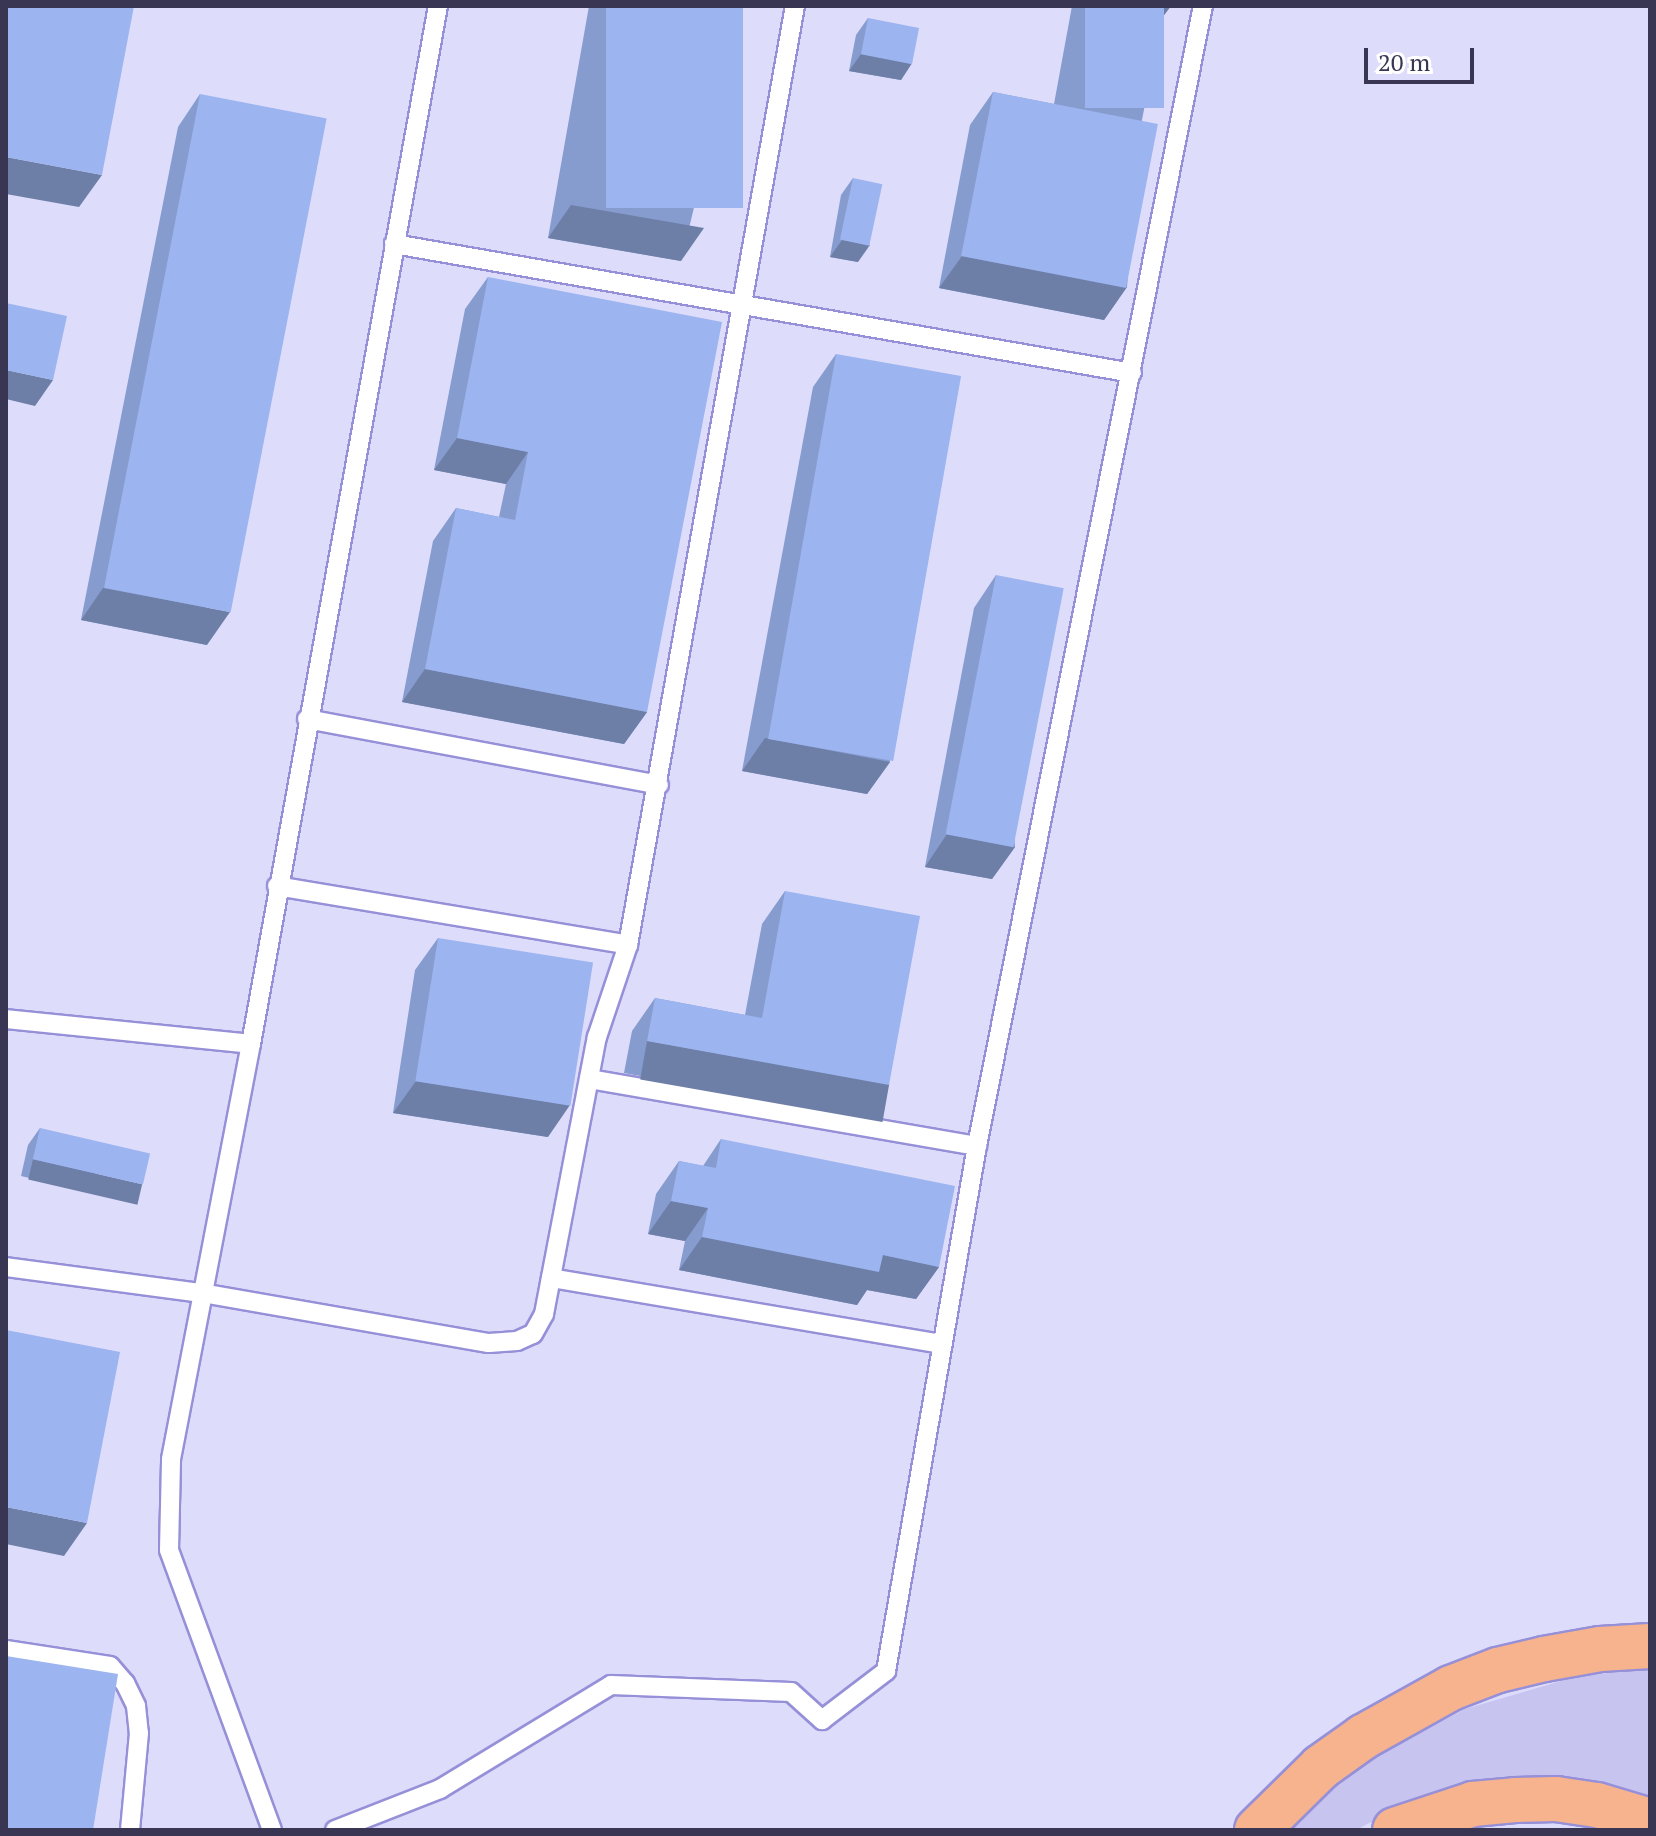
<!DOCTYPE html>
<style>
body{margin:0}
#map{position:relative;width:1656px;height:1836px;overflow:hidden;background:#dddcfb;font-family:"PT Serif",serif}
div>[style]{position:absolute}
[style*='--x']{left:calc(var(--x)*1px);top:calc(var(--y)*1px);width:calc(var(--w)*1px);rotate:calc(var(--a)*1deg)}
.green>*{inset:0;background:#c7c5f0}
.roads{filter:drop-shadow(2px 0 #9690d8) drop-shadow(-2px 0 #9690d8) drop-shadow(0 2px #9690d8) drop-shadow(0 -2px #9690d8)}
.lane>*{height:18px;margin:-9px;padding:0 9px;transform-origin:9px;border-radius:9px;background:#fff}
.primary>*{height:44px;margin:-22px;padding:0 22px;transform-origin:22px;border-radius:22px;background:#f7b38d}
.wall>*{inset:0;background:#869bce}
.shaded-wall>*{inset:0;background:#6d7ea7;transform-origin:0 0}
.building>*{inset:0;background:#9cb4ef;transform-origin:0 0}
span{translate:-50% -50%;white-space:nowrap;text-align:center;line-height:1.15;-webkit-text-stroke:7px #fff;paint-order:stroke}
.frame{position:absolute;inset:0;border:8px solid #393654;pointer-events:none}
.scale{position:absolute;left:1364px;top:48px;width:110px;height:36px;box-sizing:border-box;border:4px solid #393654;border-top:0;padding-left:10px;font-size:24px;line-height:28px;white-space:nowrap;color:#393654;-webkit-text-stroke:6px #fff;paint-order:stroke}
</style>
<div id="map">
<div class="green">
<i style="clip-path:polygon(1650px 1668px,1650px 1801px,1396px 1809px,1356px 1830px,1289px 1830px,1332px 1790px,1376px 1757px,1465px 1709px,1575px 1677px)"></i>
</div>
<div class="roads">
<div class="lane">
<i style="--x:394;--y:244;--w:749;--a:9.91"></i>
<i style="--x:307;--y:719;--w:358;--a:10.6"></i>
<i style="--x:277;--y:886;--w:356;--a:9.5"></i>
<i style="--x:6;--y:1019;--w:246;--a:5.8"></i>
<i style="--x:589;--y:1079;--w:394;--a:9.8"></i>
<i style="--x:6;--y:1267;--w:198;--a:7.6"></i>
<i style="--x:202;--y:1293;--w:291;--a:9.9"></i>
<i style="--x:489;--y:1343;--w:28;--a:-4"></i>
<i style="--x:517;--y:1341;--w:17;--a:-24"></i>
<i style="--x:533;--y:1334;--w:23;--a:-61"></i>
<i style="--x:544;--y:1314;--w:282;--a:-79.2"></i>
<i style="--x:597;--y:1037;--w:97;--a:-71.4"></i>
<i style="--x:628;--y:945;--w:954;--a:-79.92"></i>
<i style="--x:551;--y:1278;--w:397;--a:9.6"></i>
<i style="--x:6;--y:1650;--w:105;--a:8.7"></i>
<i style="--x:110;--y:1666;--w:23;--a:49"></i>
<i style="--x:125;--y:1683;--w:25;--a:64"></i>
<i style="--x:136;--y:1706;--w:27;--a:84"></i>
<i style="--x:139;--y:1733;--w:97;--a:95.3"></i>
<i style="--x:272;--y:1830;--w:298;--a:-110.2"></i>
<i style="--x:169;--y:1550;--w:91;--a:-88.7"></i>
<i style="--x:171;--y:1459;--w:423;--a:-79.1"></i>
<i style="--x:251;--y:1044;--w:1055;--a:-79.79"></i>
<i style="--x:335;--y:1830;--w:113;--a:-21.3"></i>
<i style="--x:440;--y:1789;--w:200;--a:-31.3"></i>
<i style="--x:611;--y:1685;--w:180;--a:2.2"></i>
<i style="--x:791;--y:1692;--w:42;--a:42.1"></i>
<i style="--x:822;--y:1720;--w:81;--a:-37.4"></i>
<i style="--x:886;--y:1671;--w:533;--a:-80.17"></i>
<i style="--x:977;--y:1146;--w:1162;--a:-78.79"></i>
</div>
<div class="primary">
<i style="--x:1257;--y:1830;--w:90;--a:-44.5"></i>
<i style="--x:1321;--y:1767;--w:52;--a:-35.5"></i>
<i style="--x:1363;--y:1737;--w:101;--a:-29.1"></i>
<i style="--x:1451;--y:1688;--w:50;--a:-21"></i>
<i style="--x:1498;--y:1670;--w:47;--a:-13.4"></i>
<i style="--x:1544;--y:1659;--w:57;--a:-10.1"></i>
<i style="--x:1600;--y:1649;--w:50;--a:-3.4"></i>
<i style="--x:1395;--y:1830;--w:82;--a:-18.4"></i>
<i style="--x:1473;--y:1804;--w:42;--a:-5.4"></i>
<i style="--x:1515;--y:1800;--w:41;--a:-1.4"></i>
<i style="--x:1556;--y:1799;--w:41;--a:8.3"></i>
<i style="--x:1597;--y:1805;--w:55;--a:16.8"></i>
</div>
</div>
<div class="wall">
<i style="clip-path:polygon(589px 6px,743px 6px,681px 261px,548px 238px)"></i>
<i style="clip-path:polygon(1072px 6px,1171px 6px,1161px 19px,1142px 120px,1127px 287px,1104px 320px,939px 288px,970px 125px,993px 92px,1054px 104px)"></i>
<i style="clip-path:polygon(868px 18px,912px 63px,901px 80px,849px 71px,856px 35px)"></i>
<i style="clip-path:polygon(200px 94px,207px 645px,81px 620px,178px 127px)"></i>
<i style="clip-path:polygon(853px 178px,858px 262px,830px 257px,841px 195px)"></i>
<i style="clip-path:polygon(488px 277px,647px 712px,624px 744px,402px 702px,433px 541px,456px 508px,499px 517px,506px 484px,434px 470px,465px 309px)"></i>
<i style="clip-path:polygon(836px 354px,890px 762px,867px 794px,742px 771px,813px 387px)"></i>
<i style="clip-path:polygon(996px 575px,1015px 847px,992px 879px,925px 867px,974px 608px)"></i>
<i style="clip-path:polygon(785px 891px,889px 1085px,866px 1117px,624px 1073px,632px 1031px,655px 998px,745px 1015px,762px 924px)"></i>
<i style="clip-path:polygon(438px 938px,548px 1137px,393px 1113px,415px 970px)"></i>
<i style="clip-path:polygon(40px 1128px,131px 1202px,21px 1176px,28px 1145px)"></i>
<i style="clip-path:polygon(721px 1139px,939px 1267px,916px 1299px,867px 1290px,857px 1305px,679px 1270px,685px 1241px,648px 1234px,656px 1194px,679px 1161px,703px 1166px)"></i>
</div>
<div class="shaded-wall">
<i style="clip-path:polygon(1092px 6px,1171px 6px,1161px 19px)"></i>
<i style="clip-path:polygon(861px 54px,912px 63px,901px 80px,849px 71px)"></i>
<i style="clip-path:polygon(6px 157px,102px 175px,79px 207px,6px 194px)"></i>
<i style="clip-path:polygon(571px 205px,704px 228px,681px 261px,548px 238px)"></i>
<i style="clip-path:polygon(842px 240px,870px 245px,858px 262px,830px 257px)"></i>
<i style="clip-path:polygon(962px 256px,1127px 287px,1104px 320px,939px 288px)"></i>
<i style="clip-path:polygon(6px 370px,53px 380px,35px 406px,6px 399px)"></i>
<i style="clip-path:polygon(457px 438px,528px 452px,506px 484px,434px 470px)"></i>
<i style="clip-path:polygon(103px 588px,230px 612px,207px 645px,81px 620px)"></i>
<i style="clip-path:polygon(425px 669px,647px 712px,624px 744px,402px 702px)"></i>
<i style="clip-path:polygon(765px 738px,890px 762px,867px 794px,742px 771px)"></i>
<i style="clip-path:polygon(947px 834px,1015px 847px,992px 879px,925px 867px)"></i>
<i style="left:647px;top:1041px;width:246px;height:39px;rotate:10deg"></i>
<i style="clip-path:polygon(416px 1081px,570px 1105px,548px 1137px,393px 1113px)"></i>
<i style="left:33px;top:1159px;width:112px;height:21px;rotate:13deg"></i>
<i style="clip-path:polygon(671px 1201px,708px 1208px,685px 1241px,648px 1234px)"></i>
<i style="clip-path:polygon(702px 1237px,883px 1255px,939px 1267px,916px 1299px,867px 1290px,857px 1305px,679px 1270px)"></i>
<i style="clip-path:polygon(6px 1507px,87px 1523px,64px 1556px,6px 1544px)"></i>
</div>
<div class="building">
<i style="clip-path:polygon(6px 6px,134px 6px,102px 175px,6px 157px)"></i>
<i style="left:606px;top:6px;width:137px;height:202px"></i>
<i style="left:1085px;top:6px;width:79px;height:102px"></i>
<i style="left:868px;top:18px;width:52px;height:37px;rotate:11deg"></i>
<i style="left:993px;top:92px;width:168px;height:167px;rotate:11deg"></i>
<i style="left:200px;top:94px;width:129px;height:503px;rotate:11deg"></i>
<i style="left:853px;top:178px;width:30px;height:63px;rotate:12deg"></i>
<i style="clip-path:polygon(488px 277px,722px 322px,647px 712px,425px 669px,456px 508px,515px 520px,528px 452px,457px 438px)"></i>
<i style="clip-path:polygon(6px 303px,67px 316px,53px 380px,6px 370px)"></i>
<i style="left:836px;top:354px;width:127px;height:391px;rotate:10deg"></i>
<i style="left:996px;top:575px;width:69px;height:264px;rotate:11deg"></i>
<i style="clip-path:polygon(785px 891px,920px 916px,889px 1085px,647px 1041px,655px 998px,762px 1018px)"></i>
<i style="left:438px;top:938px;width:157px;height:145px;rotate:9deg"></i>
<i style="left:40px;top:1128px;width:113px;height:32px;rotate:13deg"></i>
<i style="clip-path:polygon(721px 1139px,955px 1186px,939px 1267px,883px 1255px,879px 1272px,702px 1237px,708px 1208px,671px 1201px,679px 1161px,716px 1168px)"></i>
<i style="clip-path:polygon(6px 1330px,120px 1352px,87px 1523px,6px 1507px)"></i>
<i style="clip-path:polygon(6px 1656px,118px 1674px,93px 1830px,6px 1830px)"></i>
</div>
<div class="frame"></div>
<div class="scale">20 m</div>
</div>
